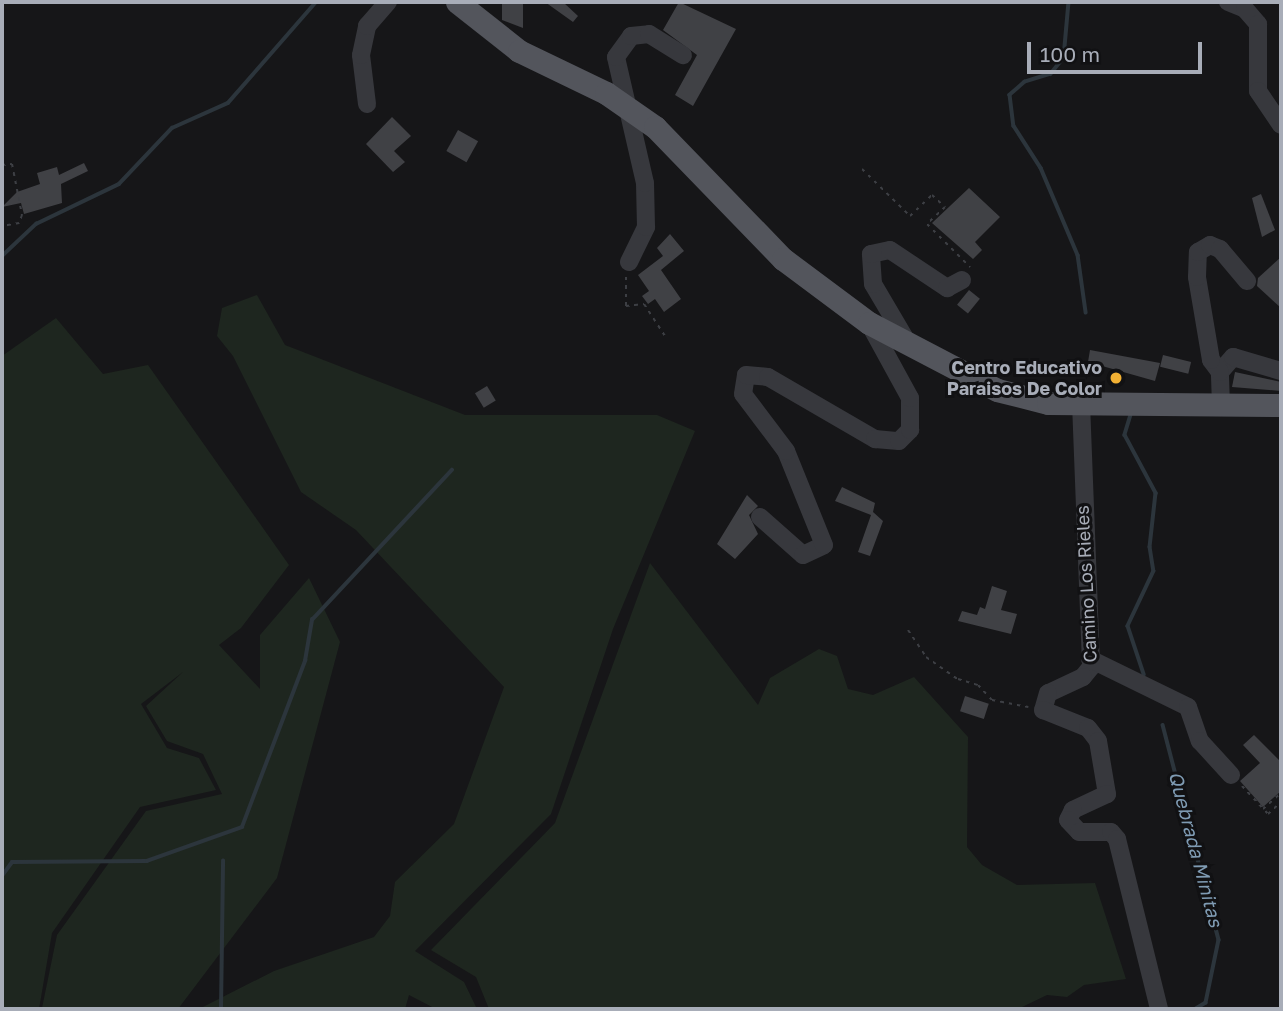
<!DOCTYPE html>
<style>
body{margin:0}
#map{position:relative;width:1283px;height:1011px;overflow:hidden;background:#161618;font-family:"Golos Text",sans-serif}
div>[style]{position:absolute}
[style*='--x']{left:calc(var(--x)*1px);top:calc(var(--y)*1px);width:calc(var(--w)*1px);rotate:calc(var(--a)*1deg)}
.green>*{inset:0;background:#1e261f}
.stream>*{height:3.5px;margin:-1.75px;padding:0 1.75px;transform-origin:1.75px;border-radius:1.75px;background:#2c353c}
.building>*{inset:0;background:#404145;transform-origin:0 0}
.path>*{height:2px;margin-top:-1px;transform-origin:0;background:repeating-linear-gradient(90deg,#3d3f44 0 3.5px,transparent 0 8.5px)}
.minor>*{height:18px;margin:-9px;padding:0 9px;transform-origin:9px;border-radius:9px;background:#37383d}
.major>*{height:23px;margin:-11.5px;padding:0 11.5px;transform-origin:11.5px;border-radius:11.5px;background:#53555c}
.dots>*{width:19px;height:19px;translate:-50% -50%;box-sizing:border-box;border:4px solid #111113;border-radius:50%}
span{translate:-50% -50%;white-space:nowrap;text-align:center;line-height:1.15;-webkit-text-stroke:6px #111113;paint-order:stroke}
.poi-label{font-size:18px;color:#a8adb8;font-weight:700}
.right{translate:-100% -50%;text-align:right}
.street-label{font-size:18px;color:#a8adb8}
.water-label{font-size:19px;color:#7f9bb3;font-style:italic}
.frame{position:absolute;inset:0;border:4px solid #a8adb8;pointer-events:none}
.scale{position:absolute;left:1027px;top:42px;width:175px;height:32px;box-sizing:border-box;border:4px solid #a8adb8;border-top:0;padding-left:9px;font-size:21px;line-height:24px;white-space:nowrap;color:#a8adb8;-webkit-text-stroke:5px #111113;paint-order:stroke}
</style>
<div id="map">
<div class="green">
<i style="clip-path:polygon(257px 295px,285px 345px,465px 415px,657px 415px,695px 431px,613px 629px,551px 814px,415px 951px,464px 982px,477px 1009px,436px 1009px,409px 995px,405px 1009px,199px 1009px,274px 971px,374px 937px,390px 916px,395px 882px,454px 824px,504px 687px,356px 530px,301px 492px,233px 356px,217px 336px,222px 308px)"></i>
<i style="clip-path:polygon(56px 318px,103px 374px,148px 365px,289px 565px,241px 628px,219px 645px,260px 689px,260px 635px,309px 578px,340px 642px,277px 878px,178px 1009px,42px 1008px,57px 935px,146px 811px,222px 794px,203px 754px,167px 741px,146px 706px,183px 672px,141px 704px,167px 748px,199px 758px,216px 790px,140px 807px,52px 933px,39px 1009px,2px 1009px,2px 356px)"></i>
<i style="clip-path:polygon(650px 563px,758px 705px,770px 678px,819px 649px,837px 656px,848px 689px,873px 695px,914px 677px,968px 737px,967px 847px,982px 865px,1017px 885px,1095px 883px,1126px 979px,1084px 985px,1067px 997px,1047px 995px,1018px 1009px,489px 1009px,476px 977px,431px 950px,555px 823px)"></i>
</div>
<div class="stream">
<i style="--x:1069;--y:2;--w:56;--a:95.1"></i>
<i style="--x:1064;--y:58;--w:21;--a:129"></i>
<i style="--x:1051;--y:74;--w:27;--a:163"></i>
<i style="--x:1025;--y:82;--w:20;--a:139"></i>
<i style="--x:1010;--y:95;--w:31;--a:83"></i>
<i style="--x:1014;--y:126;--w:50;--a:57.3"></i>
<i style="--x:1041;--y:168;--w:95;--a:67"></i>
<i style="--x:1078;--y:255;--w:58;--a:82"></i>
<i style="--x:2;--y:256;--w:47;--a:-43.3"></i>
<i style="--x:36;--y:224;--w:92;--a:-25.7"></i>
<i style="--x:119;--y:184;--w:77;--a:-46.6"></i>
<i style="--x:172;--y:128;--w:61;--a:-24.1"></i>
<i style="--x:228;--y:103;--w:134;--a:-48.9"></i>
<i style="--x:1131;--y:415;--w:21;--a:107"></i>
<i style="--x:1125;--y:435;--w:66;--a:61.9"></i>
<i style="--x:1156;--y:493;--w:54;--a:96.3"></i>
<i style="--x:1150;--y:547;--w:24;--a:81"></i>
<i style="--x:1154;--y:571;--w:61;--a:115.3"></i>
<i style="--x:1128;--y:626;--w:51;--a:71.6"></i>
<i style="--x:1163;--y:725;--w:222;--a:75.4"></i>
<i style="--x:1219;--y:940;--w:64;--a:101.7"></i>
<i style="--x:1206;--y:1003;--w:12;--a:149"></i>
<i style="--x:2;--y:876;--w:17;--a:-54"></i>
<i style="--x:12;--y:862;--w:135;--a:-0.4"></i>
<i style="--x:147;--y:861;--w:101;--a:-19.7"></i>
<i style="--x:242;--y:827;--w:178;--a:-69.2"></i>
<i style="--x:305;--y:661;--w:42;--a:-80.3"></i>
<i style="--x:312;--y:620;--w:205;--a:-47"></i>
<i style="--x:221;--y:1009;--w:148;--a:-89.2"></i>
</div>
<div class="building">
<i style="clip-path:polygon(502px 2px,523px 2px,523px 28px,502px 20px)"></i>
<i style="clip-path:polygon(545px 2px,563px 2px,578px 16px,573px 22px)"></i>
<i style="clip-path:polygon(679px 2px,736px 29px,693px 106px,675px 95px,697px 55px,663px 30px)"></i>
<i style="clip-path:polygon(392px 117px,411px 136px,394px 151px,405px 162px,393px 172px,366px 144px)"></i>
<i style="left:458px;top:130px;width:23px;height:24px;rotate:29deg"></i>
<i style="clip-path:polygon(84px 163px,88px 171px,61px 184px,62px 203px,24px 214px,21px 203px,2px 207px,17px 192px,40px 184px,37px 173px,57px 167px,59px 175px)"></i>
<i style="clip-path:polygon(969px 188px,1000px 217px,975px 242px,982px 250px,973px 259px,932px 223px)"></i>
<i style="clip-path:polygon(1261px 194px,1275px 230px,1262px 237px,1252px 198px)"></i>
<i style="clip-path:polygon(670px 234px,684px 251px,661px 270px,681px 299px,664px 312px,655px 299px,648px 304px,642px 296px,649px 291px,638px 275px,663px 256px,657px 248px)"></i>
<i style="clip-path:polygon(1281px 257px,1281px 308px,1257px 286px,1258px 278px)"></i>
<i style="left:969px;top:290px;width:14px;height:19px;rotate:39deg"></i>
<i style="clip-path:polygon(1090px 350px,1160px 363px,1155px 381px,1088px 362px)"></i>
<i style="left:1163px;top:355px;width:29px;height:12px;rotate:14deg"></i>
<i style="clip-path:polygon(1235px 372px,1281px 382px,1281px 391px,1232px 387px)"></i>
<i style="left:487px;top:386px;width:17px;height:14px;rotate:59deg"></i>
<i style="clip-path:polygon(842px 487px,875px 503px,873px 512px,883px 521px,870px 556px,858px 552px,871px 515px,835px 501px)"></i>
<i style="clip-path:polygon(747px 495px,758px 506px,749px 515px,758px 534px,735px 559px,717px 544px)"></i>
<i style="clip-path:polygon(992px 586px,1007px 591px,1001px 610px,1017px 614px,1011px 634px,958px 621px,962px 611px,977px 615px,980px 607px,985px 609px)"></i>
<i style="left:965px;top:696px;width:25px;height:16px;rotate:18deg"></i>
<i style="clip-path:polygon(1254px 735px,1281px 762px,1281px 791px,1263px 807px,1240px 781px,1260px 763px,1243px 745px)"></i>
</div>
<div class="path">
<i style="--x:2;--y:165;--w:10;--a:-6"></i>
<i style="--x:12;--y:164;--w:52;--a:78.9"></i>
<i style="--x:22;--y:215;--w:9;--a:111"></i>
<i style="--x:19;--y:223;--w:17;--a:170"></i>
<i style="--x:862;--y:169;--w:67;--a:44.4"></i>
<i style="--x:910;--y:216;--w:30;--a:-44"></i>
<i style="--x:932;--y:195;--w:18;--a:43"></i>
<i style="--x:945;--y:207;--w:25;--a:137"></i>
<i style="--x:927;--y:224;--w:61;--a:45"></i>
<i style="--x:626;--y:277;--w:29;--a:90"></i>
<i style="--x:626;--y:306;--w:18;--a:-6"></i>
<i style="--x:644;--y:304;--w:42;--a:56.7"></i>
<i style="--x:908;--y:630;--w:32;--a:56"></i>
<i style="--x:926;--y:657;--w:39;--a:35"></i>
<i style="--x:958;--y:679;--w:21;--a:17"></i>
<i style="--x:978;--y:685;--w:21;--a:47"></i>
<i style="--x:992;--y:700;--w:37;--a:11"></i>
<i style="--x:1242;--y:786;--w:38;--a:47"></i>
<i style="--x:1268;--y:814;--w:18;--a:-43"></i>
<i style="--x:1263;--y:809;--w:24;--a:-42"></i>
</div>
<div class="minor">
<i style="--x:1228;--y:2;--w:18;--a:22"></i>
<i style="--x:1245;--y:9;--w:20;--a:49"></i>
<i style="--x:1258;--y:24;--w:67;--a:90"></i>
<i style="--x:1258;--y:91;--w:41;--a:55.9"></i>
<i style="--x:367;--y:104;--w:49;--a:-97"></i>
<i style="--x:361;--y:55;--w:30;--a:-78"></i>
<i style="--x:367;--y:26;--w:32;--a:-49"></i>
<i style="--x:629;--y:262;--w:39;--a:-64"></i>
<i style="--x:646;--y:227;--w:44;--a:-91.3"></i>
<i style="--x:645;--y:183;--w:129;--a:-103"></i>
<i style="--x:616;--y:57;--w:26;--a:-54"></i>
<i style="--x:631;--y:36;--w:18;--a:-6"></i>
<i style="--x:649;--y:34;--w:40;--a:32"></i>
<i style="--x:909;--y:345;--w:71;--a:-120.5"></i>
<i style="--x:873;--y:284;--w:30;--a:-94"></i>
<i style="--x:871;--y:254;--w:19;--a:-12"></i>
<i style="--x:890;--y:250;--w:69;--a:33.7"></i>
<i style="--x:947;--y:288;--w:17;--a:-28"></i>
<i style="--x:1220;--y:372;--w:20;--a:-49"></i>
<i style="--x:1233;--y:357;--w:50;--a:16.3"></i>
<i style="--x:1081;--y:403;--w:264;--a:87.8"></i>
<i style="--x:1091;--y:667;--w:13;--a:129"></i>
<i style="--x:1083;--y:677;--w:38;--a:155"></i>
<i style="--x:1048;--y:693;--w:18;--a:106"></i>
<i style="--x:1043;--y:710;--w:48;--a:21.8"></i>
<i style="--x:1088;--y:728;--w:16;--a:52"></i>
<i style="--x:1098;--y:741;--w:54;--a:80.4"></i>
<i style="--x:1107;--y:794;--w:38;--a:155"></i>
<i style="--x:1073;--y:810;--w:11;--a:117"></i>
<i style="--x:1068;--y:820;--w:16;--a:47"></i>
<i style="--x:1079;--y:832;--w:32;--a:0"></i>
<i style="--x:1111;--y:832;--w:9;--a:49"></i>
<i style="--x:1117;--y:839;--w:175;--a:76.1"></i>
<i style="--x:1221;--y:405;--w:33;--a:-92"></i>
<i style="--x:1220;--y:372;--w:15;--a:-127"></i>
<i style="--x:1211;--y:360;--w:84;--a:-99.6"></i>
<i style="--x:1197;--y:277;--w:25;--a:-88"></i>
<i style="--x:1198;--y:252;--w:14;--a:-30"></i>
<i style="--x:1210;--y:245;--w:11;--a:22"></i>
<i style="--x:1220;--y:249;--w:42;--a:49.8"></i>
<i style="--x:760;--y:517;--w:57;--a:41.5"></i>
<i style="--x:803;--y:555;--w:23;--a:-25"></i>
<i style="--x:824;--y:545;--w:101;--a:-112"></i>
<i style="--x:786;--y:451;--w:71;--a:-127"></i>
<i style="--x:743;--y:394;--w:19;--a:-81"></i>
<i style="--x:746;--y:375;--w:22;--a:5"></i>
<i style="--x:768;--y:377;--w:124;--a:30.1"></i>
<i style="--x:875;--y:439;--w:24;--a:5"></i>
<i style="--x:899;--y:441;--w:16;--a:-45"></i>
<i style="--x:910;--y:430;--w:32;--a:-90"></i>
<i style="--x:910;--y:398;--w:85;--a:-118.7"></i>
<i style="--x:1090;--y:659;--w:109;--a:26.1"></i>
<i style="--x:1188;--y:707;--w:36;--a:71"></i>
<i style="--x:1200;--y:741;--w:46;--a:47.6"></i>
</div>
<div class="major">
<i style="--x:457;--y:2;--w:79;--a:38.3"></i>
<i style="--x:519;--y:51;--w:97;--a:25.8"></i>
<i style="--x:606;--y:93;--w:60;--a:34.8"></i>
<i style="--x:655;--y:127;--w:184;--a:45.9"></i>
<i style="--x:783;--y:259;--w:107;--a:36.7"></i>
<i style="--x:869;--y:323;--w:144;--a:27.6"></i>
<i style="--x:997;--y:390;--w:53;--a:14.3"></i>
<i style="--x:1048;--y:403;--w:233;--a:0.5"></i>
</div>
<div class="dots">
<i style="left:1116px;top:378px;background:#f2b134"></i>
</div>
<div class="poi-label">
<span class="right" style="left:1102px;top:378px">Centro Educativo<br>Paraisos De Color</span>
</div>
<div class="street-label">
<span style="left:1086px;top:584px;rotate:-93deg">Camino Los Rieles</span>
</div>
<div class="water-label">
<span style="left:1196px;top:849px;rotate:75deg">Quebrada Minitas</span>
</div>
<div class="frame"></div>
<div class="scale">100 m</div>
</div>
